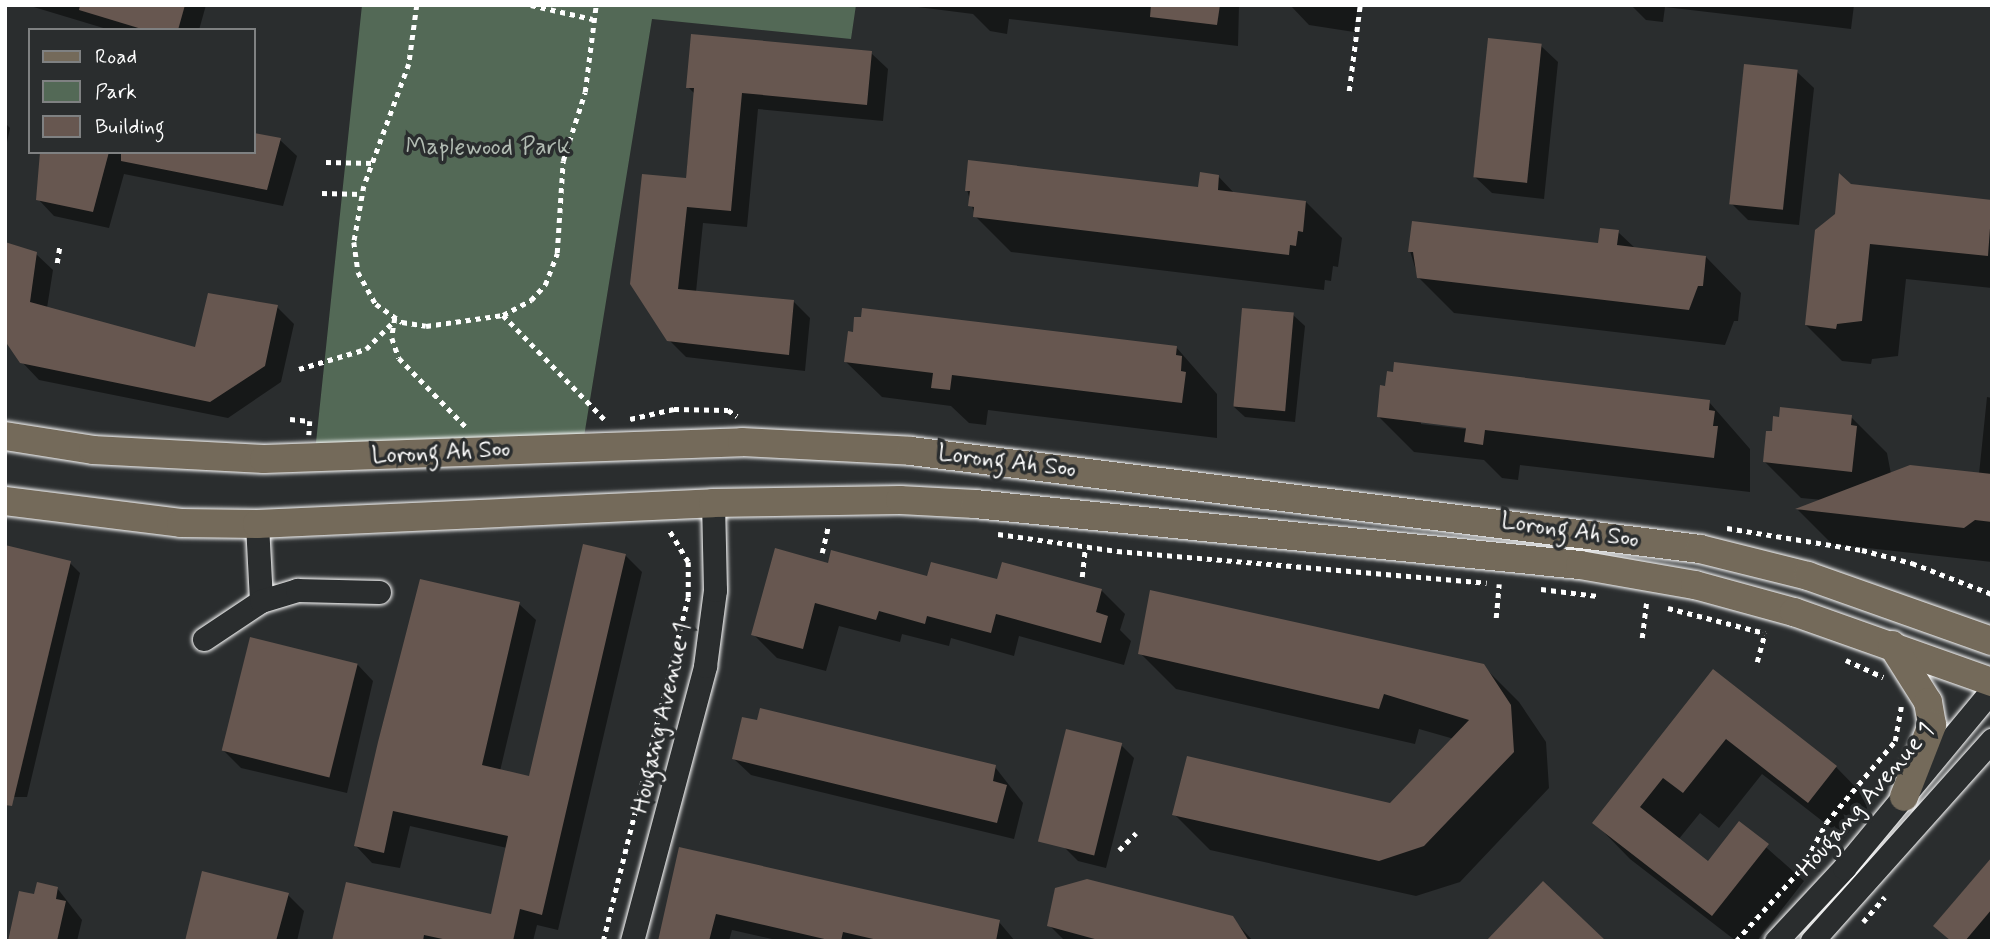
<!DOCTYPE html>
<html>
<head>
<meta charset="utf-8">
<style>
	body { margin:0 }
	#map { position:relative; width:1997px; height:946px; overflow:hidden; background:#2a2d2e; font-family:Mynerve,sans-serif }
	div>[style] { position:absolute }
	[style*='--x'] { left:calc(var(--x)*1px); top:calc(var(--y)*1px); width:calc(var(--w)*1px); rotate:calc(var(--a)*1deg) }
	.green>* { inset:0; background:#536956 }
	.shadow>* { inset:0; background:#0007 }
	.building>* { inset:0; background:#675750; transform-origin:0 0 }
	.path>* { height:4.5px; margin-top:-2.25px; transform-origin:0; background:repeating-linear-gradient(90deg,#fff 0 5px,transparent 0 10px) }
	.roads { filter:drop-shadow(0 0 2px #fff) drop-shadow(0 0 2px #fff) }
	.minor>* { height:23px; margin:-11.5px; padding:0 11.5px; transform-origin:11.5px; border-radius:11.5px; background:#2a2d2e }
	.major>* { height:28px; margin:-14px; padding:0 14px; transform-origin:14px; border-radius:14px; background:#746a5a }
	span { translate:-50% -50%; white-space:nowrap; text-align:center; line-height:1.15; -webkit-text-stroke:7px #2a2d2e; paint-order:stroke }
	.park-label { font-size:24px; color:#b2bcb3 }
	.street-label { font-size:24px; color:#fff }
	.frame { position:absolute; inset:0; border:7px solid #fff; pointer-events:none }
	.legend { position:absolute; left:28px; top:28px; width:228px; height:126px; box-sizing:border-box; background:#2a2d2e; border:2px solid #7f8182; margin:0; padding:9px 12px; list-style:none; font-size:21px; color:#fff }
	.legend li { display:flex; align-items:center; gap:14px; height:35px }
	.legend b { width:35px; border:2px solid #7f8182 }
</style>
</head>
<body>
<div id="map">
	<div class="green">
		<i style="clip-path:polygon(362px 5px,856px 5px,851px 39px,652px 19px,583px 443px,315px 452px)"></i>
	</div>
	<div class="shadow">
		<i style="clip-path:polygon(27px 5px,206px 5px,199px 30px,110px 30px)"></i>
		<i style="clip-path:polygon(1239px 5px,1238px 46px,1009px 19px,1007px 34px,990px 31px,973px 14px,902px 5px)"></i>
		<i style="clip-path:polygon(1290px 5px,1358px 5px,1354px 32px,1309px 25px)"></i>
		<i style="clip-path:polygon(1631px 5px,1854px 5px,1851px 29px,1665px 7px,1663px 22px,1646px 20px)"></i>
		<i style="clip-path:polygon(1541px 46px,1558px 62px,1544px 199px,1492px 193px,1475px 177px)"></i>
		<i style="clip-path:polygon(871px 53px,888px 69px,883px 121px,758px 109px,747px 227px,703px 223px,696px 292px,793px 301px,810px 318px,805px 371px,686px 357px,669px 340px,695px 94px,688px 87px)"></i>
		<i style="clip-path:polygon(1797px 72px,1814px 88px,1799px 225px,1748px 220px,1731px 203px)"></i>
		<i style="clip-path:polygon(5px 123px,10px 128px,5px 152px)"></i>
		<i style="clip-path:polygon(254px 134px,280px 140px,297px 156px,283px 206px,124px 174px,109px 228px,54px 216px,38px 199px,42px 152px,254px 152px)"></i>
		<i style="clip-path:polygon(1218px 176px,1235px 194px,1306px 202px,1342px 238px,1338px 267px,1333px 266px,1331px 281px,1325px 280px,1324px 290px,1011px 252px,975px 216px,967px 190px,1199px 189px)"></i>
		<i style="clip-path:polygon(1850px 186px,1992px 202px,1992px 288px,1906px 279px,1898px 356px,1872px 359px,1871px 364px,1842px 361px,1806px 325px)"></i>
		<i style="clip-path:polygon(1618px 232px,1636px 249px,1706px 257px,1741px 293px,1738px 321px,1734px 321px,1725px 345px,1454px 313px,1418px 277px,1410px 251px,1600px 245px)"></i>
		<i style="clip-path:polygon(36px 254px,53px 270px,47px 308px,197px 349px,277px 307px,294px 324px,281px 382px,228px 418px,39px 380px,22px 362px)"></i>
		<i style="clip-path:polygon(1293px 315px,1305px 326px,1295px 422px,1245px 417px,1233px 406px)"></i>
		<i style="clip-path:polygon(1176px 347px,1217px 394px,1217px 438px,988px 410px,986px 425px,969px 423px,951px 406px,882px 397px,846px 362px)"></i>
		<i style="clip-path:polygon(1987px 397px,1992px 398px,1992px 562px,1832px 544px,1798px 510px,1823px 500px,1801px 498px,1765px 462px,1851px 417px,1887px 453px,1891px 474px,1979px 474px)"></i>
		<i style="clip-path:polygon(evenodd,1709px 402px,1750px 449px,1750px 492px,1520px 465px,1518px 480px,1502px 478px,1484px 460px,1414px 452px,1378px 416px,1709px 402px,1421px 420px,1474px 427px,1474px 430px,1421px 424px,1421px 420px)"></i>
		<i style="clip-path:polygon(5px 547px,70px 563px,80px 573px,27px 797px,8px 797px,5px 809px)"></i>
		<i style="clip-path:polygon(625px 555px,642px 572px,558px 930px,537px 925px,533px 941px,396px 941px,492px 916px,507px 848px,410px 826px,400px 868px,372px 863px,356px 846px,519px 604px,536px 620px,500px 771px,530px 778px)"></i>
		<i style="clip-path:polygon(829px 565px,929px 578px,1101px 590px,1125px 614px,1120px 630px,1131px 641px,1124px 665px,1019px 636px,1014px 656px,951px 638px,949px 646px,902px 634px,900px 642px,839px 626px,826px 671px,777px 658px,753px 634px)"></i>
		<i style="clip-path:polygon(1140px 653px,1483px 666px,1519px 702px,1546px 742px,1549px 788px,1460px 882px,1416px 896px,1210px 850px,1174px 814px,1391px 805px,1454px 739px,1419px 729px,1415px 744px,1176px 689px)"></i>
		<i style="clip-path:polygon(357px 664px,373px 681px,347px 793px,241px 768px,224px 751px)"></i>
		<i style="clip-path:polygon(1713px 671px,1836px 767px,1871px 803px,1844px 838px,1762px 774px,1719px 828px,1700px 813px,1678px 840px,1709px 863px,1740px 824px,1804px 881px,1757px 941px,1736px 941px,1630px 859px,1595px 823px)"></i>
		<i style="clip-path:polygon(1121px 745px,1134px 758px,1106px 868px,1078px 861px,1065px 848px)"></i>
		<i style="clip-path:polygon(734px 759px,995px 767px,1023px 803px,1014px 839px,751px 775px)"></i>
		<i style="clip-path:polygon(680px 849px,999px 922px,1015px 941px,781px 941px,732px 930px,729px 941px,660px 941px)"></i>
		<i style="clip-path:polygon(1992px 859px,1992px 941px,1951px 941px,1936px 926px)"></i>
		<i style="clip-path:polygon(57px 888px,82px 920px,77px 941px,9px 941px,35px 896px)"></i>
		<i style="clip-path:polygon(288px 895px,304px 911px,297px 941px,186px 941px)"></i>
		<i style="clip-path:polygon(1232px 918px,1253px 941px,1065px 941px,1049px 925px)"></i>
	</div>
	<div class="building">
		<i style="clip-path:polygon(80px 5px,185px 5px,178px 30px,145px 30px,79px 10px)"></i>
		<i style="clip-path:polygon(1151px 5px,1220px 5px,1217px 25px,1150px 17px)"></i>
		<i style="clip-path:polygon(691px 34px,872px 51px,867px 105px,742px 93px,731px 211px,687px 207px,678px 289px,794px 300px,789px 355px,667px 341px,630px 284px,642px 174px,686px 178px,694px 88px,686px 88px)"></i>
		<i style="left:1488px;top:38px;width:54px;height:140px;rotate:6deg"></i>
		<i style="left:1744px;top:64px;width:54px;height:141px;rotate:6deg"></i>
		<i style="clip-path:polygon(254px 133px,281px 138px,267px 190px,121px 161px,121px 152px,254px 152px)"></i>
		<i style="clip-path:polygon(40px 152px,109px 152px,93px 212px,36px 200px)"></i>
		<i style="clip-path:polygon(968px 160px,1198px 187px,1200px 172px,1219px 175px,1218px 190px,1306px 201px,1303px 232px,1298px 231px,1296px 246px,1290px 245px,1289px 255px,973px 217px,974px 207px,968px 206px,970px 191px,965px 191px)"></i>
		<i style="clip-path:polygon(1839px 173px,1851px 184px,1992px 200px,1988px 256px,1870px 244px,1862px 321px,1837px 324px,1836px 329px,1805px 325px,1815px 230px,1835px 214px)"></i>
		<i style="clip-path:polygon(1412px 221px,1598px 243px,1600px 228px,1619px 230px,1617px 245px,1706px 256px,1703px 286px,1698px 286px,1689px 310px,1417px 278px,1413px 252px,1408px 252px)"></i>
		<i style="clip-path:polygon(5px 242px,37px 252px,30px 302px,195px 347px,208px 293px,278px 305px,265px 366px,210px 402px,20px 363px,5px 341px)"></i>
		<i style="clip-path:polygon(862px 308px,1177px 346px,1176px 355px,1182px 356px,1181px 371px,1186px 372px,1182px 403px,952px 375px,950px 390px,931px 388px,933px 373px,844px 362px,848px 331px,853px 332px,854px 317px,861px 317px)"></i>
		<i style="left:1242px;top:308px;width:52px;height:99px;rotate:5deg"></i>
		<i style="clip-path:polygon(1394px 362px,1710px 400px,1709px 410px,1715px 411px,1713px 426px,1718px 426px,1714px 458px,1485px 430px,1483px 445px,1464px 442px,1466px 428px,1377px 417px,1380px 385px,1385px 386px,1387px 371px,1393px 372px)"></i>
		<i style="clip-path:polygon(1780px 407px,1852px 415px,1851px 425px,1857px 426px,1852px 472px,1763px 462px,1766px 431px,1772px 431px,1773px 416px,1779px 417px)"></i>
		<i style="clip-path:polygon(1910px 465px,1992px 474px,1992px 522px,1975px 520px,1964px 528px,1795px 509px)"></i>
		<i style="clip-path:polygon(583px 544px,626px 554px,542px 915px,520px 909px,513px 941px,452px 941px,424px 935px,423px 941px,332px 941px,346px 882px,491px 914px,508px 836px,393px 811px,384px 853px,354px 846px,378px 742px,420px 579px,520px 602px,482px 765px,529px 776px)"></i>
		<i style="clip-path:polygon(5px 545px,71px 561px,12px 806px,5px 805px)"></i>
		<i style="clip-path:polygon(775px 548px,828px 563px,831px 550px,927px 576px,931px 562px,997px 579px,1002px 562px,1102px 589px,1096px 612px,1108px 616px,1101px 643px,996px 614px,991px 633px,927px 616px,925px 624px,879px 611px,876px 620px,815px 603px,803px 649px,751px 635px)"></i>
		<i style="clip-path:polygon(1150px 590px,1484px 664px,1511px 705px,1514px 752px,1424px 846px,1379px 861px,1172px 815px,1187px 756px,1390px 803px,1469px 720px,1384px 694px,1379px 709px,1138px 654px)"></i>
		<i style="left:250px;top:637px;width:111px;height:117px;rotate:14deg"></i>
		<i style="clip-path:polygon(1713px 669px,1837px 766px,1808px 803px,1726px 739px,1683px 793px,1663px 778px,1640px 807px,1708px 861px,1739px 821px,1769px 844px,1712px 916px,1592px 823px)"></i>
		<i style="clip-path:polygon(760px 708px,996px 765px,993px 781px,1007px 785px,997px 823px,732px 759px,742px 717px,757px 720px)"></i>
		<i style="left:1066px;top:729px;width:58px;height:116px;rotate:14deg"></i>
		<i style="clip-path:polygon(679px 847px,1000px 920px,996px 941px,882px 941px,843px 932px,841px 941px,833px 941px,716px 914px,709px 941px,658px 941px)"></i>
		<i style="clip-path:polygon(1992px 857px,1992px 909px,1965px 941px,1951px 941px,1933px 926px)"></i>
		<i style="clip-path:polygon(202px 871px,289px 893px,276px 941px,185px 941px)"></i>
		<i style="clip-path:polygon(1087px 879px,1233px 916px,1249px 941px,1102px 941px,1047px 926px,1055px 888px)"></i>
		<i style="clip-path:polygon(1543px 881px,1606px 941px,1486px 941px)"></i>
		<i style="clip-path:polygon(37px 882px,58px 887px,56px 899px,66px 901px,57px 941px,8px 941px,19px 891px,34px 894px)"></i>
	</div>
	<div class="path">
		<i style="--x:417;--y:5;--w:60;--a:97.7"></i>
		<i style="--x:409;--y:64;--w:130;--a:110.2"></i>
		<i style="--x:364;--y:186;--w:57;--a:100.1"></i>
		<i style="--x:354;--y:242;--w:30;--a:82"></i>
		<i style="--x:358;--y:272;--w:37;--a:61"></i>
		<i style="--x:376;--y:304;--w:32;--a:35"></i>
		<i style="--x:402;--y:322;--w:24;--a:9"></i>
		<i style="--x:426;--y:326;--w:78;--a:-8.1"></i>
		<i style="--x:503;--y:315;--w:32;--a:-28"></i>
		<i style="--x:531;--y:300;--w:21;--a:-47"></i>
		<i style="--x:545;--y:285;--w:34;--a:-69"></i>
		<i style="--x:557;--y:253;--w:92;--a:-86.3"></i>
		<i style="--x:563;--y:161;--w:72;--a:-72.3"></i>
		<i style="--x:585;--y:92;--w:88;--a:-82.8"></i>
		<i style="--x:531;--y:5;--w:63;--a:12.9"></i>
		<i style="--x:1349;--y:91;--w:87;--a:-82.7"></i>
		<i style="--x:326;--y:162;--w:47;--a:1.2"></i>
		<i style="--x:322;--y:193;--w:40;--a:1.4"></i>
		<i style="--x:57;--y:263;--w:18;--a:-81"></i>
		<i style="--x:503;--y:315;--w:149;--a:45.8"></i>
		<i style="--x:395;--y:318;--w:20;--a:99"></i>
		<i style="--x:392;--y:338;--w:21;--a:71"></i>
		<i style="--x:399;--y:358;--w:98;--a:45.8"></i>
		<i style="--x:299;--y:369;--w:70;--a:-16.6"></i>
		<i style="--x:366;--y:349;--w:37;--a:-45"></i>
		<i style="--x:290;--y:419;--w:20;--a:6"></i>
		<i style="--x:310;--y:421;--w:14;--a:94"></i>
		<i style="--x:630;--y:419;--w:45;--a:-12.8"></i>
		<i style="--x:674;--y:409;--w:54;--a:1.1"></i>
		<i style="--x:728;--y:410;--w:11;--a:34"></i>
		<i style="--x:1727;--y:528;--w:137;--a:9.3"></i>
		<i style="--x:1862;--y:550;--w:52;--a:14.6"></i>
		<i style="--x:1912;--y:563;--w:86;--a:21.2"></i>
		<i style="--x:998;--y:534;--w:120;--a:8.1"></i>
		<i style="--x:1117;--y:551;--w:371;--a:4.9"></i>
		<i style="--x:822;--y:553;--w:28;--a:-77"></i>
		<i style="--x:1082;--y:577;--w:30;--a:-84"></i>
		<i style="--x:1541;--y:589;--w:57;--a:7"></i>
		<i style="--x:1668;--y:608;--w:100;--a:14.5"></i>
		<i style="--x:1496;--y:618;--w:34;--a:-85"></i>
		<i style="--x:1642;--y:638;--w:35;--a:-83"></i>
		<i style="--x:1846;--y:660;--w:41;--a:24.7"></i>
		<i style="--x:1757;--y:662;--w:30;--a:-75"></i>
		<i style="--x:1119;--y:850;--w:24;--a:-45"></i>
		<i style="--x:1863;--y:922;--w:33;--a:-49"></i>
		<i style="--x:603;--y:941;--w:354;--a:-76.1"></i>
		<i style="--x:688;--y:597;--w:35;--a:-90"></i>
		<i style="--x:688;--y:562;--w:39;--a:-121"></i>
		<i style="--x:1736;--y:941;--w:98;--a:-47.9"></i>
		<i style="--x:1802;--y:868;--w:51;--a:-61.9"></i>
		<i style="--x:1826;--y:823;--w:107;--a:-49.9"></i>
		<i style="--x:1895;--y:741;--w:35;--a:-80"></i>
	</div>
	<div class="roads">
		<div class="minor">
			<i style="--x:257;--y:524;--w:77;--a:87"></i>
			<i style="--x:204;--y:639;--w:69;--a:-33.7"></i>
			<i style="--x:261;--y:601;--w:38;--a:-17"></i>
			<i style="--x:297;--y:590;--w:82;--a:1.4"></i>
			<i style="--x:632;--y:941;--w:285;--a:-75.1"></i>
			<i style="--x:705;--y:666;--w:77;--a:-82.5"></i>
			<i style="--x:715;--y:590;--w:87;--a:-91.3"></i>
			<i style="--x:1776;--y:941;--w:100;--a:-47"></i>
			<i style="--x:1844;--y:868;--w:231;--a:-50.3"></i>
			<i style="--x:1812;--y:941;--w:270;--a:-48.2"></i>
		</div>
		<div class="major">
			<i style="--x:5;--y:436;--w:89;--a:9"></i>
			<i style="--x:93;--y:450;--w:171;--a:3"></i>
			<i style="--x:264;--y:459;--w:478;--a:-2"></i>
			<i style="--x:742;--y:442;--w:169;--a:3"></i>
			<i style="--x:911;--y:451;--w:795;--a:7.08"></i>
			<i style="--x:1700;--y:549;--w:111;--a:14"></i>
			<i style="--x:1808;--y:576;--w:195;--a:19.5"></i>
			<i style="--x:5;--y:501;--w:177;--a:7.1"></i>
			<i style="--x:181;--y:523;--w:76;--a:0.8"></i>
			<i style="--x:257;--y:524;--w:456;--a:-2.6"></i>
			<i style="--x:713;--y:503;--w:187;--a:-0.9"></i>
			<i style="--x:900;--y:500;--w:75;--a:3.1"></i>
			<i style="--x:975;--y:504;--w:608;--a:5.76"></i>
			<i style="--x:1580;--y:565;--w:117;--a:9.9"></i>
			<i style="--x:1695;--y:585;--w:103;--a:15.3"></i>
			<i style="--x:1794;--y:612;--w:210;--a:19.5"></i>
			<i style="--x:1892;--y:645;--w:67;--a:57.7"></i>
			<i style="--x:1928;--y:702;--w:23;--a:80"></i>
			<i style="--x:1932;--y:725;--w:77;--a:111.3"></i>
		</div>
	</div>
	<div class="park-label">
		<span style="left:488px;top:148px">Maplewood Park</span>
	</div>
	<div class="street-label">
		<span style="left:441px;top:453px;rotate:-3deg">Lorong Ah Soo</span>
		<span style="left:1007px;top:462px;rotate:7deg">Lorong Ah Soo</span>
		<span style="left:1570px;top:531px;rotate:8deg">Lorong Ah Soo</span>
		<span style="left:662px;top:718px;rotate:-77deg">Hougang Avenue 1</span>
		<span style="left:1866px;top:800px;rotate:-49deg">Hougang Avenue 1</span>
	</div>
	<div class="frame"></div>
	<ul class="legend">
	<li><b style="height:9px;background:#746a5a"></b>Road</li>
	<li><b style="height:19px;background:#536956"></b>Park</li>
	<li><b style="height:19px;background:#675750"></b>Building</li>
	</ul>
</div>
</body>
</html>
